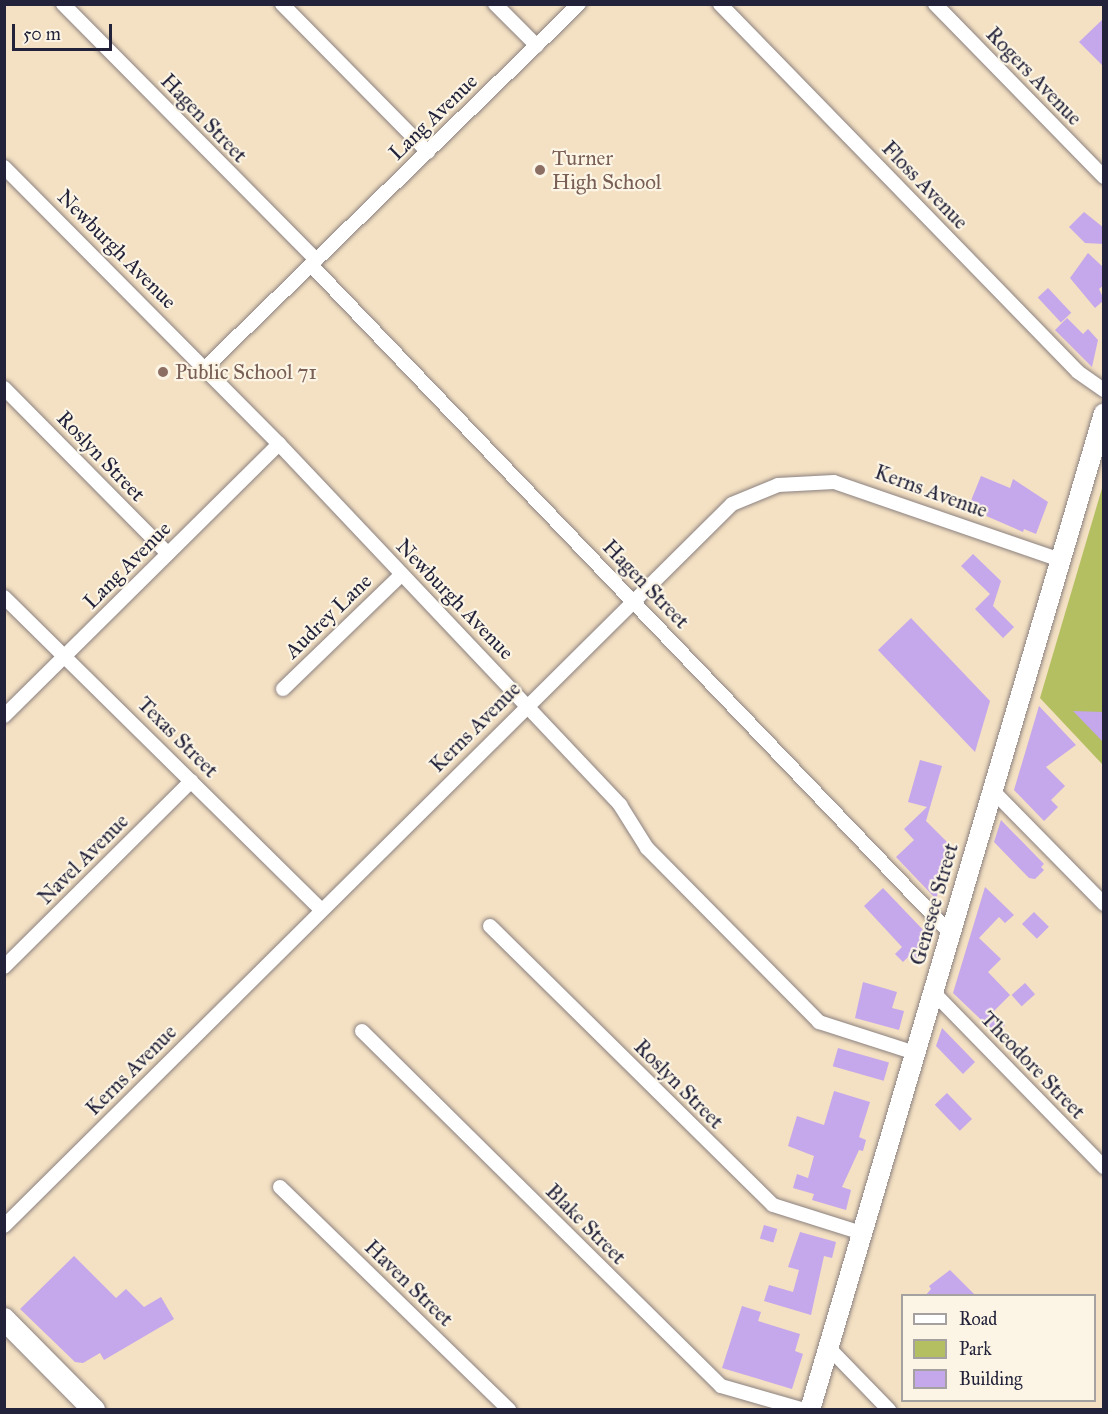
<!DOCTYPE html>
<html>
<head>
<meta charset="utf-8">
<style>
	body { margin:0 }
	#map { position:relative; width:1108px; height:1414px; overflow:hidden; background:#f4e0c3; font-family:"IM FELL Great Primer",serif }
	div>[style] { position:absolute }
	[style*='--x'] { left:calc(var(--x)*1px); top:calc(var(--y)*1px); width:calc(var(--w)*1px); rotate:calc(var(--a)*1deg) }
	.green>* { inset:0; background:#b3bf61 }
	.building>* { inset:0; background:#c5a7eb; transform-origin:0 0 }
	.roads { filter:drop-shadow(0 0 2px #8b817f) drop-shadow(0 0 2px #8b817f) }
	.minor>* { height:14px; margin:-7px; padding:0 7px; transform-origin:7px; border-radius:7px; background:#fff }
	.secondary>* { height:20px; margin:-10px; padding:0 10px; transform-origin:10px; border-radius:10px; background:#fff }
	.primary>* { height:22px; margin:-11px; padding:0 11px; transform-origin:11px; border-radius:11px; background:#fff }
	.dots>* { width:16px; height:16px; translate:-50% -50%; box-sizing:border-box; border:3px solid #fcf5e5; border-radius:50% }
	span { translate:-50% -50%; white-space:nowrap; text-align:center; line-height:1.15; -webkit-text-stroke:4.5px #fcf5e5; paint-order:stroke }
	.street-label { font-size:21px; color:#22223b }
	.education-label { font-size:21px; color:#785e54 }
	.left { translate:0 -50%; text-align:left }
	.frame { position:absolute; inset:0; border:6px solid #22223b; pointer-events:none }
	.legend { position:absolute; left:901px; top:1294px; width:195px; height:108px; box-sizing:border-box; background:#fcf5e5; border:2px solid #a5a1a1; margin:0; padding:8px 10px; list-style:none; font-size:18px; color:#22223b }
	.legend li { display:flex; align-items:center; gap:12px; height:30px }
	.legend b { width:30px; border:2px solid #a5a1a1 }
	.scale { position:absolute; left:12px; top:24px; width:100px; height:27px; box-sizing:border-box; border:3px solid #22223b; border-top:0; padding-left:8px; font-size:18px; line-height:21px; white-space:nowrap; color:#22223b; -webkit-text-stroke:4px #fcf5e5; paint-order:stroke }
</style>
</head>
<body>
<div id="map">
	<div class="green">
		<i style="clip-path:polygon(1103px 485px,1103px 765px,1040px 698px)"></i>
	</div>
	<div class="building">
		<i style="clip-path:polygon(1104px 18px,1104px 67px,1079px 42px)"></i>
		<i style="clip-path:polygon(1084px 212px,1104px 228px,1104px 244px,1085px 243px,1069px 227px)"></i>
		<i style="clip-path:polygon(1088px 253px,1104px 268px,1104px 285px,1099px 289px,1104px 300px,1095px 308px,1070px 278px)"></i>
		<i style="left:1048px;top:288px;width:34px;height:14px;rotate:47deg"></i>
		<i style="clip-path:polygon(1067px 318px,1083px 334px,1088px 329px,1098px 340px,1092px 367px,1055px 330px)"></i>
		<i style="clip-path:polygon(981px 476px,1010px 488px,1013px 479px,1048px 502px,1036px 534px,1024px 529px,1023px 532px,968px 508px)"></i>
		<i style="clip-path:polygon(973px 554px,1001px 581px,993px 606px,1014px 627px,1003px 638px,975px 609px,990px 594px,961px 566px)"></i>
		<i style="clip-path:polygon(911px 618px,990px 701px,975px 752px,878px 650px)"></i>
		<i style="clip-path:polygon(1039px 706px,1076px 745px,1046px 767px,1065px 786px,1051px 800px,1058px 807px,1044px 821px,1014px 790px)"></i>
		<i style="clip-path:polygon(1073px 711px,1104px 712px,1104px 743px)"></i>
		<i style="clip-path:polygon(920px 760px,942px 766px,926px 821px,952px 847px,936px 899px,896px 857px,914px 840px,904px 829px,927px 807px,908px 802px)"></i>
		<i style="clip-path:polygon(1001px 820px,1044px 864px,1041px 867px,1044px 870px,1035px 879px,1029px 878px,994px 842px)"></i>
		<i style="clip-path:polygon(985px 887px,1014px 915px,1005px 923px,999px 917px,979px 938px,1001px 959px,988px 972px,1010px 995px,993px 1012px,1005px 1025px,996px 1034px,953px 993px)"></i>
		<i style="clip-path:polygon(883px 888px,926px 933px,917px 963px,910px 955px,903px 962px,895px 954px,902px 947px,864px 906px)"></i>
		<i style="left:1034px;top:912px;width:21px;height:17px;rotate:45deg"></i>
		<i style="clip-path:polygon(863px 982px,897px 992px,892px 1008px,904px 1011px,899px 1030px,855px 1018px)"></i>
		<i style="left:1025px;top:983px;width:15px;height:18px;rotate:48deg"></i>
		<i style="clip-path:polygon(942px 1028px,975px 1062px,963px 1074px,936px 1046px)"></i>
		<i style="left:838px;top:1048px;width:53px;height:19px;rotate:16deg"></i>
		<i style="clip-path:polygon(834px 1091px,870px 1102px,859px 1137px,866px 1140px,863px 1151px,859px 1150px,842px 1187px,851px 1190px,846px 1210px,812px 1200px,814px 1194px,793px 1188px,797px 1174px,808px 1178px,814px 1156px,788px 1146px,797px 1116px,824px 1125px)"></i>
		<i style="left:947px;top:1093px;width:36px;height:17px;rotate:46deg"></i>
		<i style="left:764px;top:1225px;width:14px;height:14px;rotate:17deg"></i>
		<i style="clip-path:polygon(800px 1232px,836px 1242px,832px 1258px,824px 1256px,811px 1315px,764px 1301px,769px 1285px,793px 1292px,799px 1270px,788px 1267px)"></i>
		<i style="clip-path:polygon(74px 1256px,116px 1298px,126px 1289px,144px 1307px,161px 1297px,174px 1319px,104px 1360px,100px 1353px,83px 1363px,75px 1362px,20px 1309px)"></i>
		<i style="clip-path:polygon(950px 1270px,976px 1296px,925px 1296px,931px 1289px,929px 1286px)"></i>
		<i style="clip-path:polygon(742px 1306px,761px 1312px,758px 1321px,800px 1334px,795px 1351px,803px 1354px,792px 1389px,722px 1368px)"></i>
	</div>
	<div class="roads">
		<div class="minor">
			<i style="--x:63;--y:4;--w:360;--a:45.3"></i>
			<i style="--x:282;--y:4;--w:208;--a:45.4"></i>
			<i style="--x:495;--y:4;--w:59;--a:45"></i>
			<i style="--x:720;--y:4;--w:513;--a:45.79"></i>
			<i style="--x:1078;--y:372;--w:32;--a:35"></i>
			<i style="--x:935;--y:4;--w:242;--a:45.7"></i>
			<i style="--x:4;--y:167;--w:390;--a:45.2"></i>
			<i style="--x:279;--y:444;--w:497;--a:46.6"></i>
			<i style="--x:620;--y:805;--w:51;--a:57.9"></i>
			<i style="--x:647;--y:848;--w:245;--a:45.3"></i>
			<i style="--x:819;--y:1022;--w:101;--a:17.9"></i>
			<i style="--x:311;--y:265;--w:924;--a:46.27"></i>
			<i style="--x:205;--y:368;--w:522;--a:-44.22"></i>
			<i style="--x:4;--y:388;--w:233;--a:45.3"></i>
			<i style="--x:4;--y:597;--w:444;--a:44.6"></i>
			<i style="--x:283;--y:689;--w:165;--a:-44"></i>
			<i style="--x:4;--y:716;--w:387;--a:-44.7"></i>
			<i style="--x:992;--y:790;--w:160;--a:45.5"></i>
			<i style="--x:490;--y:926;--w:397;--a:44.6"></i>
			<i style="--x:773;--y:1205;--w:93;--a:17.5"></i>
			<i style="--x:4;--y:967;--w:264;--a:-44.8"></i>
			<i style="--x:933;--y:992;--w:245;--a:45.7"></i>
			<i style="--x:362;--y:1031;--w:505;--a:44.68"></i>
			<i style="--x:721;--y:1386;--w:86;--a:16.1"></i>
			<i style="--x:280;--y:1187;--w:320;--a:44.2"></i>
			<i style="--x:4;--y:1226;--w:1025;--a:-44.76"></i>
			<i style="--x:732;--y:504;--w:50;--a:-22.4"></i>
			<i style="--x:778;--y:485;--w:56;--a:-3.1"></i>
			<i style="--x:834;--y:482;--w:239;--a:19"></i>
			<i style="--x:828;--y:1347;--w:88;--a:45.9"></i>
		</div>
		<div class="secondary">
			<i style="--x:810;--y:1410;--w:1039;--a:-73.57"></i>
		</div>
		<div class="primary">
			<i style="--x:4;--y:1319;--w:128;--a:45.3"></i>
		</div>
	</div>
	<div class="dots">
		<i style="left:540px;top:170px;background:#8d6e63"></i>
		<i style="left:163px;top:372px;background:#8d6e63"></i>
	</div>
	<div class="street-label">
		<span style="left:1034px;top:76px;rotate:46deg">Rogers Avenue</span>
		<span style="left:433px;top:117px;rotate:-44deg">Lang Avenue</span>
		<span style="left:204px;top:118px;rotate:46deg">Hagen Street</span>
		<span style="left:925px;top:185px;rotate:46deg">Floss Avenue</span>
		<span style="left:117px;top:249px;rotate:45deg">Newburgh Avenue</span>
		<span style="left:101px;top:456px;rotate:46deg">Roslyn Street</span>
		<span style="left:931px;top:491px;rotate:20deg">Kerns Avenue</span>
		<span style="left:127px;top:565px;rotate:-45deg">Lang Avenue</span>
		<span style="left:646px;top:584px;rotate:46deg">Hagen Street</span>
		<span style="left:455px;top:599px;rotate:46deg">Newburgh Avenue</span>
		<span style="left:328px;top:616px;rotate:-44deg">Audrey Lane</span>
		<span style="left:475px;top:727px;rotate:-45deg">Kerns Avenue</span>
		<span style="left:178px;top:737px;rotate:45deg">Texas Street</span>
		<span style="left:83px;top:859px;rotate:-45deg">Navel Avenue</span>
		<span style="left:934px;top:904px;rotate:-74deg">Genesee Street</span>
		<span style="left:1033px;top:1065px;rotate:46deg">Theodore Street</span>
		<span style="left:131px;top:1070px;rotate:-45deg">Kerns Avenue</span>
		<span style="left:679px;top:1084px;rotate:45deg">Roslyn Street</span>
		<span style="left:586px;top:1224px;rotate:45deg">Blake Street</span>
		<span style="left:409px;top:1283px;rotate:44deg">Haven Street</span>
	</div>
	<div class="education-label">
		<span class="left" style="left:552px;top:170px">Turner<br>High School</span>
		<span class="left" style="left:175px;top:372px">Public School 71</span>
	</div>
	<div class="frame"></div>
	<ul class="legend">
	<li><b style="height:8px;background:#fff"></b>Road</li>
	<li><b style="height:16px;background:#b3bf61"></b>Park</li>
	<li><b style="height:16px;background:#c5a7eb"></b>Building</li>
	</ul>
	<div class="scale">50 m</div>
</div>
</body>
</html>
